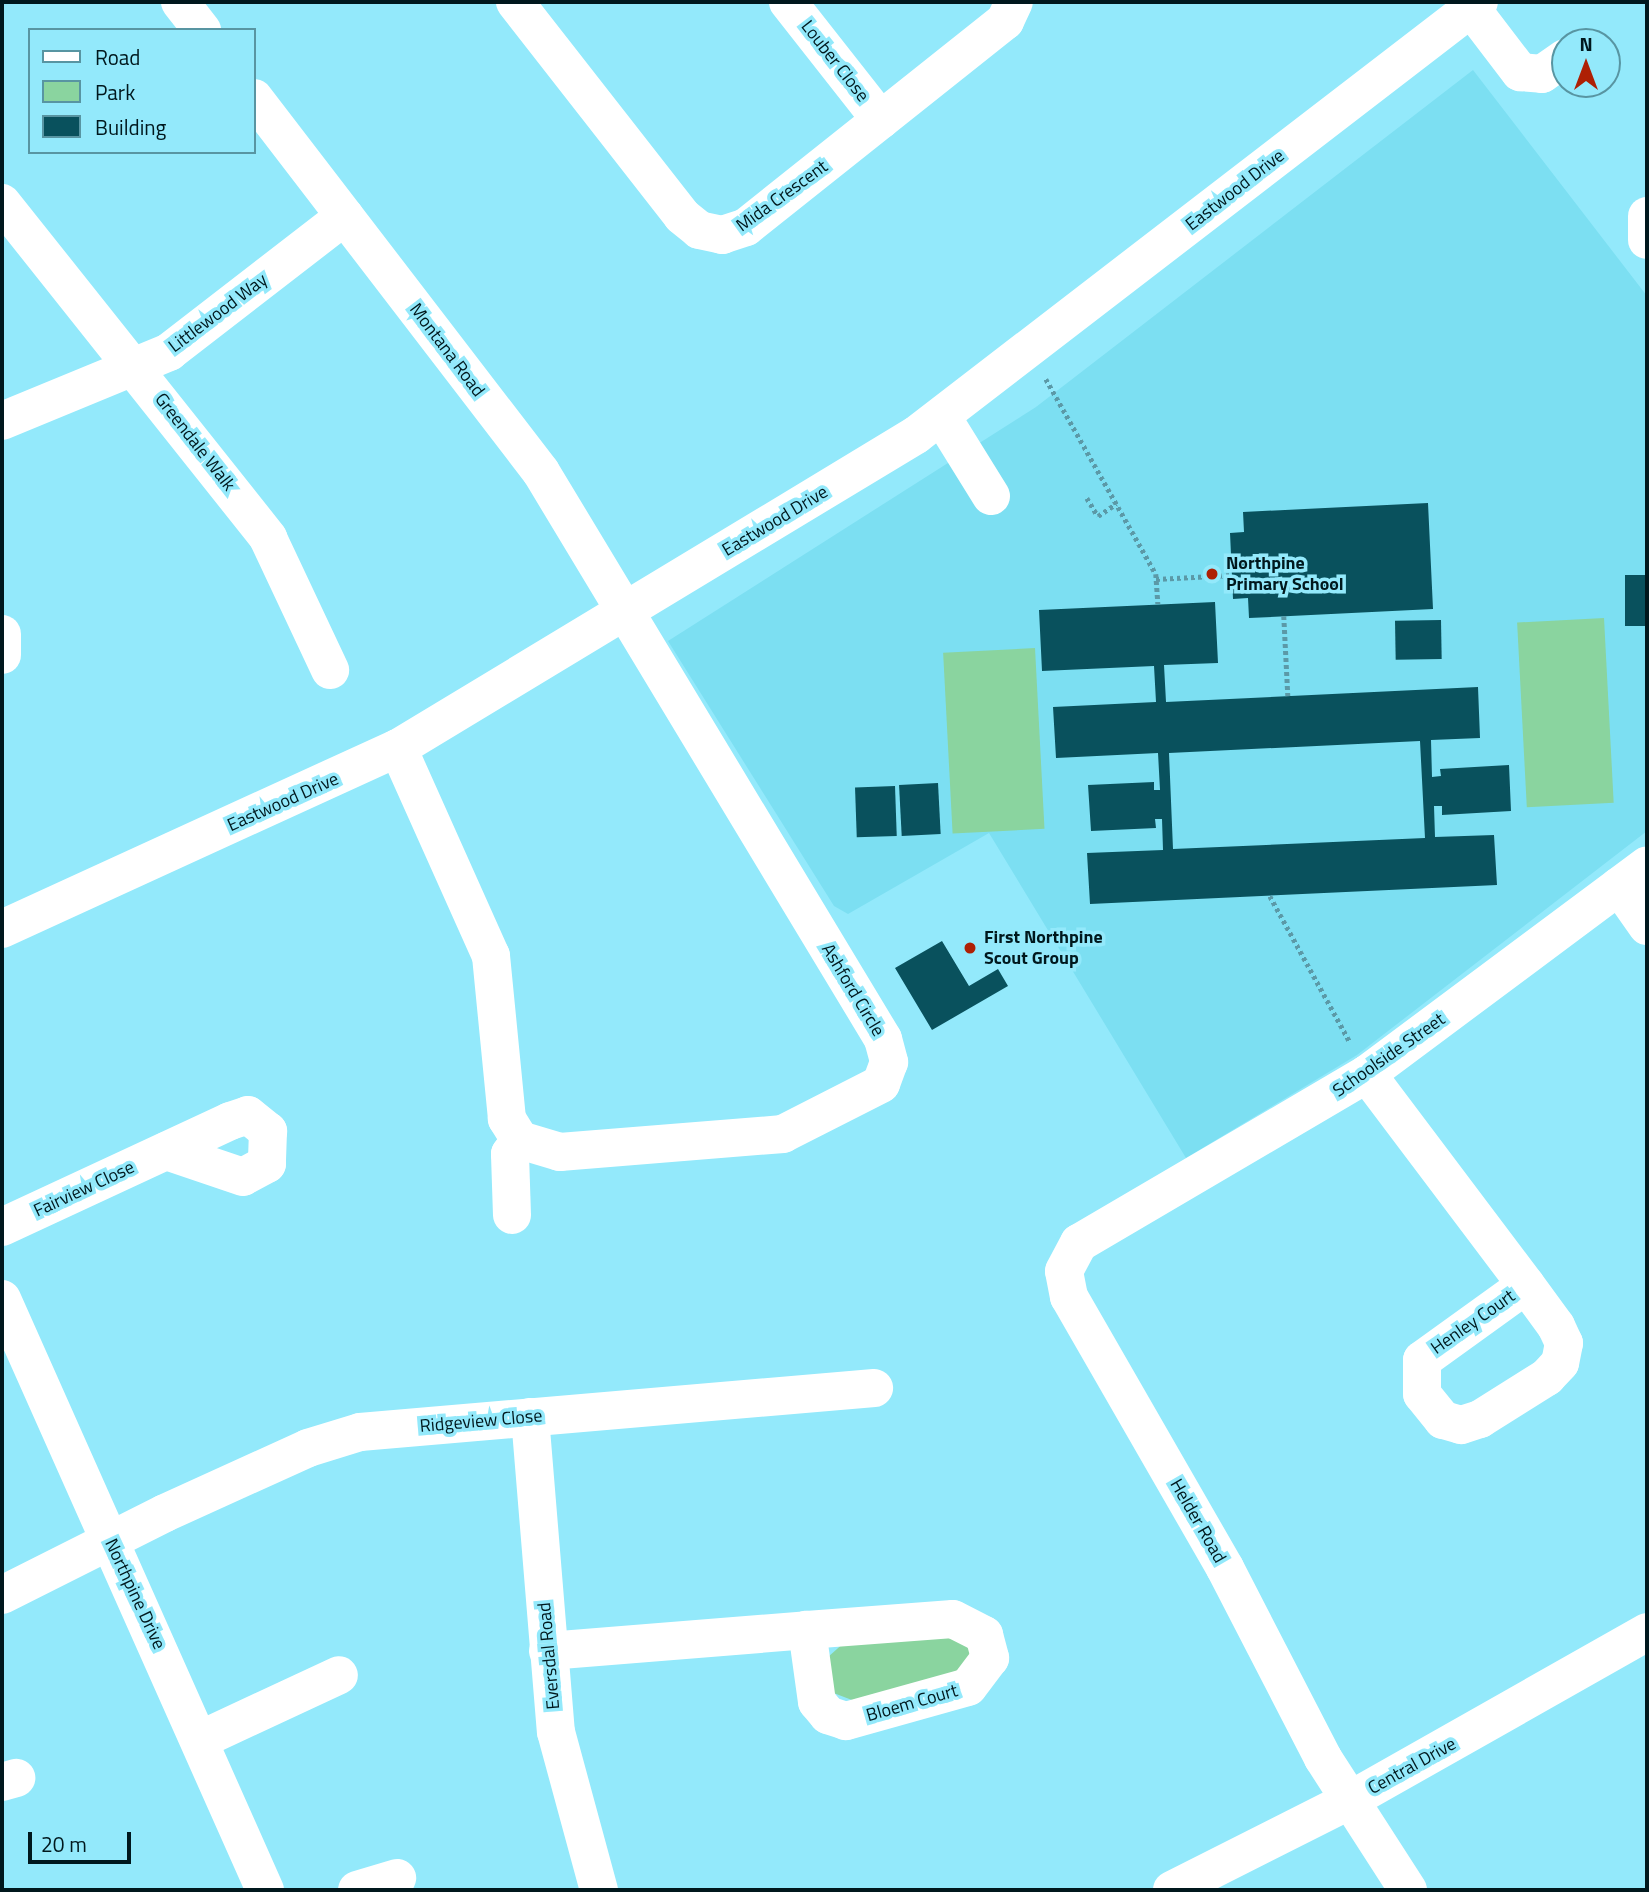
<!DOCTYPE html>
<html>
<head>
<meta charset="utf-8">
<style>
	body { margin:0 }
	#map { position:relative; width:1649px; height:1892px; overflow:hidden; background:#93e9fb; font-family:"Titillium Web",sans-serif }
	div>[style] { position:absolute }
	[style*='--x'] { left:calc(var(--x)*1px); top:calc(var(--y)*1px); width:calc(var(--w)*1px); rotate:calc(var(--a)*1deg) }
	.built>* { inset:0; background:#7cdff2 }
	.green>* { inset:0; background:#8ad49f; transform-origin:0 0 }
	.building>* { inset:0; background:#09515d; transform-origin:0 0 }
	.path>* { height:4.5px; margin-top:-2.25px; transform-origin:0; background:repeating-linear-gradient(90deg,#5b99a7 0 3.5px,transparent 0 7px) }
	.minor>* { height:38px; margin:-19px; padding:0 19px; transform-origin:19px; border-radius:19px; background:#fff }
	.dots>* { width:19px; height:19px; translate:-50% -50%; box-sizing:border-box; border:4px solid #93e9fb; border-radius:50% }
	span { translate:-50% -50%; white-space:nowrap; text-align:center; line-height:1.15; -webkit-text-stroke:7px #93e9fb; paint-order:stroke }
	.street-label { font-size:18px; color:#00181d }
	.poi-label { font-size:18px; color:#00181d; font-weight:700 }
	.left { translate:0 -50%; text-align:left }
	.frame { position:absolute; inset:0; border:4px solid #00181d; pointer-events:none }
	.legend { position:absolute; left:28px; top:28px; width:228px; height:126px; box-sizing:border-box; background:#93e9fb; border:2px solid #5895a2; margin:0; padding:9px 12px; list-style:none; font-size:21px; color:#00181d }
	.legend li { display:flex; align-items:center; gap:14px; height:35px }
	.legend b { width:35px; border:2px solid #5895a2 }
	.north { position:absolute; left:1551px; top:28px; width:70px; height:70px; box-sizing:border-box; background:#93e9fb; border:2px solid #5895a2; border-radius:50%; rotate:0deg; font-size:19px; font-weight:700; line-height:28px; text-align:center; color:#00181d }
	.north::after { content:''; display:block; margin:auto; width:24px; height:32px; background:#ae2004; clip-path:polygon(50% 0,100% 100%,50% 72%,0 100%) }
	.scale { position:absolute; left:28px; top:1832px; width:103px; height:32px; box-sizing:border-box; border:4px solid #00181d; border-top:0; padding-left:9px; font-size:21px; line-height:24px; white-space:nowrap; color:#00181d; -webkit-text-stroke:5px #93e9fb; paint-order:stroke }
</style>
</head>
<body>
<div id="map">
	<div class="built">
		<i style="clip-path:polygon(1473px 70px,1647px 296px,1647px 831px,1357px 1055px,1186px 1158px,989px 833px,848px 914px,834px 906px,668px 641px,1036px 407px)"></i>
	</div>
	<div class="green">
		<i style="left:1604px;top:618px;width:185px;height:87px;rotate:87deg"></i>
		<i style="left:1035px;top:648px;width:181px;height:92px;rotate:87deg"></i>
		<i style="clip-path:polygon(969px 1637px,972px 1668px,865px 1705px,831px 1692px,828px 1657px,846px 1641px)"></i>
	</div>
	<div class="building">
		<i style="clip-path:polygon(1428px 503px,1433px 609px,1249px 618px,1248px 598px,1233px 599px,1230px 533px,1244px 532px,1243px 512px)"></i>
		<i style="left:1625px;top:575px;width:22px;height:51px"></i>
		<i style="clip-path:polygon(evenodd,1215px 602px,1218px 663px,1164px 665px,1166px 702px,1478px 687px,1480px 738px,1431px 740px,1432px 777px,1441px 776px,1440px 769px,1509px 765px,1511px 811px,1442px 815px,1442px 806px,1434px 806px,1435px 837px,1494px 835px,1497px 885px,1090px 904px,1087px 853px,1163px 850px,1162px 819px,1155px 819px,1156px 828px,1091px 831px,1088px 785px,1154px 782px,1154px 790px,1160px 790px,1158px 753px,1056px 758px,1053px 707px,1156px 702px,1154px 666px,1042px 671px,1039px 610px,1215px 602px,1420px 741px,1425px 838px,1173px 849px,1169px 753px,1420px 741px)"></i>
		<i style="left:1441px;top:620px;width:39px;height:46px;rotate:89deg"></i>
		<i style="left:938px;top:783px;width:51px;height:39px;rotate:87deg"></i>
		<i style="left:895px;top:786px;width:50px;height:40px;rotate:88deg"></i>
		<i style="clip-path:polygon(942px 941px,969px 986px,998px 969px,1008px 986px,932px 1030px,895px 968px)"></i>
	</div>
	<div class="path">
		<i style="--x:1046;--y:379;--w:224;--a:60.6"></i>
		<i style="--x:1156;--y:574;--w:30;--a:86"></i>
		<i style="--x:1087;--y:498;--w:21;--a:59"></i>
		<i style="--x:1098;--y:516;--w:22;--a:-34"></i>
		<i style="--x:1156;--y:579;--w:76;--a:-3"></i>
		<i style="--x:1284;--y:616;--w:80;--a:87.1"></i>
		<i style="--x:1270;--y:896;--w:166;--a:61.3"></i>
	</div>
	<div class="minor">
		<i style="--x:180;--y:2;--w:36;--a:52"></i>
		<i style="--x:515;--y:2;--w:271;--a:52"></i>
		<i style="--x:682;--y:216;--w:22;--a:39"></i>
		<i style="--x:699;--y:230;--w:24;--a:12"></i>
		<i style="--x:722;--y:235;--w:25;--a:-18"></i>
		<i style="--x:746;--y:227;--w:331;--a:-38.5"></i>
		<i style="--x:1005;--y:21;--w:21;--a:-65"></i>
		<i style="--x:788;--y:2;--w:150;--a:51.8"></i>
		<i style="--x:1471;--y:8;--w:81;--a:52.6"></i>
		<i style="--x:1520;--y:72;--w:22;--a:5"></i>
		<i style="--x:1542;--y:74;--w:28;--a:-35"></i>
		<i style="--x:254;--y:98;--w:471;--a:52.5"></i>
		<i style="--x:541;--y:472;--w:662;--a:58.9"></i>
		<i style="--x:883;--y:1039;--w:24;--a:75"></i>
		<i style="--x:889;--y:1062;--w:23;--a:110"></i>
		<i style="--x:881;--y:1084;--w:110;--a:153"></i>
		<i style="--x:783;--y:1134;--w:224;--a:175.4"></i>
		<i style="--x:560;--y:1152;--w:42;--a:-163.3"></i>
		<i style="--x:520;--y:1140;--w:25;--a:-122"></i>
		<i style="--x:507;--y:1119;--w:164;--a:-95.6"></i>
		<i style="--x:491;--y:956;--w:228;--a:-114.1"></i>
		<i style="--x:2;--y:203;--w:428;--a:51.5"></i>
		<i style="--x:268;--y:538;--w:146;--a:64.8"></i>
		<i style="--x:1647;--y:216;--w:24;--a:90"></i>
		<i style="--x:942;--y:417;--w:93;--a:58.2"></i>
		<i style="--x:2;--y:421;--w:181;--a:-22.4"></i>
		<i style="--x:169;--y:352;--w:222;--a:-37.7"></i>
		<i style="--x:2;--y:634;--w:21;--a:90"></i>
		<i style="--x:1619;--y:886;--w:49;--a:55"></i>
		<i style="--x:2;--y:929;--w:435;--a:-24.6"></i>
		<i style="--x:398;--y:748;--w:605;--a:-31.14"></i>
		<i style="--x:916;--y:435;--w:710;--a:-37.56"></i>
		<i style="--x:1367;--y:1074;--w:264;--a:53"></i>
		<i style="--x:1526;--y:1285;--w:51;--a:53.8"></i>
		<i style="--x:1556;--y:1326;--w:19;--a:65"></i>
		<i style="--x:1564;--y:1343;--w:20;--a:101"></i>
		<i style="--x:1560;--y:1363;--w:19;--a:133"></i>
		<i style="--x:1547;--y:1377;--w:79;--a:147.9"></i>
		<i style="--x:1480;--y:1419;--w:20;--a:162"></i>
		<i style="--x:1461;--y:1425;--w:19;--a:-164"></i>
		<i style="--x:1443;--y:1420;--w:33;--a:-129"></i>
		<i style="--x:1422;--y:1394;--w:34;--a:-90"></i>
		<i style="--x:1422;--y:1360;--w:128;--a:-35.8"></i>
		<i style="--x:512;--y:1215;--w:61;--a:-91.9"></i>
		<i style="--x:510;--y:1154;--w:17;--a:-54"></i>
		<i style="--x:2;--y:1227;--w:251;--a:-24.9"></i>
		<i style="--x:230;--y:1121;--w:19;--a:-18"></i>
		<i style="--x:248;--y:1115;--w:26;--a:39"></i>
		<i style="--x:268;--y:1131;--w:33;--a:92"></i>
		<i style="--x:267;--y:1164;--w:27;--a:152"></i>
		<i style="--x:243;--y:1177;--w:81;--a:-161.3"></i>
		<i style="--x:2;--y:1299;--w:647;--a:66.01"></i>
		<i style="--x:530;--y:1417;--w:316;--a:85.3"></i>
		<i style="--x:556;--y:1732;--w:164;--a:74.8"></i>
		<i style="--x:2;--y:1595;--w:182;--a:-26.7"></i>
		<i style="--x:165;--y:1513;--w:157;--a:-24.4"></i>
		<i style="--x:308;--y:1448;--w:54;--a:-17.1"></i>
		<i style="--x:360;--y:1432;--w:516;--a:-4.89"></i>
		<i style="--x:548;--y:1651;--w:260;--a:-4.6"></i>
		<i style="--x:807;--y:1630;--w:146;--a:-4.3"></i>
		<i style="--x:953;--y:1619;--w:35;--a:27"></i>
		<i style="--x:984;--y:1635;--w:24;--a:75"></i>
		<i style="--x:990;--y:1658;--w:36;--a:127"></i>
		<i style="--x:968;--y:1687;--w:127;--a:164.4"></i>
		<i style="--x:846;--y:1721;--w:19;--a:-162"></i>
		<i style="--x:828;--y:1715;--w:17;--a:-130"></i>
		<i style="--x:817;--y:1702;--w:73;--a:-97.9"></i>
		<i style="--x:202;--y:1739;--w:151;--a:-25"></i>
		<i style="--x:2;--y:1782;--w:15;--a:-16"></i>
		<i style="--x:357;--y:1890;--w:42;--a:-16.7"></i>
		<i style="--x:1172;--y:1890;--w:202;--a:-26.8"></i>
		<i style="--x:1352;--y:1799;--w:339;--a:-29.5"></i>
		<i style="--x:1408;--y:1890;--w:157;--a:-122.8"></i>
		<i style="--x:1323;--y:1758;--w:214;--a:-117.3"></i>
		<i style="--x:1225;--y:1568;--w:313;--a:-119.9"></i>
		<i style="--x:1069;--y:1297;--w:26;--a:-101"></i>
		<i style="--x:1064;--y:1271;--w:32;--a:-62"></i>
		<i style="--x:1079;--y:1243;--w:334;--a:-30.4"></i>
		<i style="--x:1367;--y:1074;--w:349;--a:-36.7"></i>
	</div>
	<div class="dots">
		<i style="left:1212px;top:574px;background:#ae2004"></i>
		<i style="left:970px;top:948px;background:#ae2004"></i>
	</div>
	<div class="street-label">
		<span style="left:835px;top:61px;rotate:52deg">Louber Close</span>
		<span style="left:1235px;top:190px;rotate:-38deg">Eastwood Drive</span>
		<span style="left:782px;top:196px;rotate:-36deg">Mida Crescent</span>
		<span style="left:218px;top:313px;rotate:-37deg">Littlewood Way</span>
		<span style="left:447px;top:350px;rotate:53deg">Montana Road</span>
		<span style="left:195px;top:442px;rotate:52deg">Greendale Walk</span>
		<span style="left:775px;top:521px;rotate:-31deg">Eastwood Drive</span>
		<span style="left:283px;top:802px;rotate:-24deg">Eastwood Drive</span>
		<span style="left:853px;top:990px;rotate:59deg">Ashford Circle</span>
		<span style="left:1389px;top:1055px;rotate:-35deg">Schoolside Street</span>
		<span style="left:84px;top:1189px;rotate:-25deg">Fairview Close</span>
		<span style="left:1473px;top:1322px;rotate:-35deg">Henley Court</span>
		<span style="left:481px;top:1421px;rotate:-5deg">Ridgeview Close</span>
		<span style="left:1198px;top:1521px;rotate:60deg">Helder Road</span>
		<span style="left:135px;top:1594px;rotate:65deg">Northpine Drive</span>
		<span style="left:549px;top:1656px;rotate:-95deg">Eversdal Road</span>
		<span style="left:912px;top:1703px;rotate:-16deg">Bloem Court</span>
		<span style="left:1412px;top:1766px;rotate:-29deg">Central Drive</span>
	</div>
	<div class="poi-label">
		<span class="left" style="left:1226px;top:574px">Northpine<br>Primary School</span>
		<span class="left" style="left:984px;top:948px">First Northpine<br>Scout Group</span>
	</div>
	<div class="frame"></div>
	<ul class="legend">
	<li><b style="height:9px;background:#fff"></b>Road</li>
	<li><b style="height:19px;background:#8ad49f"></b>Park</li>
	<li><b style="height:19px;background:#09515d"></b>Building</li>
	</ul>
	<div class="north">N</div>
	<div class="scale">20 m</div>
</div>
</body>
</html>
